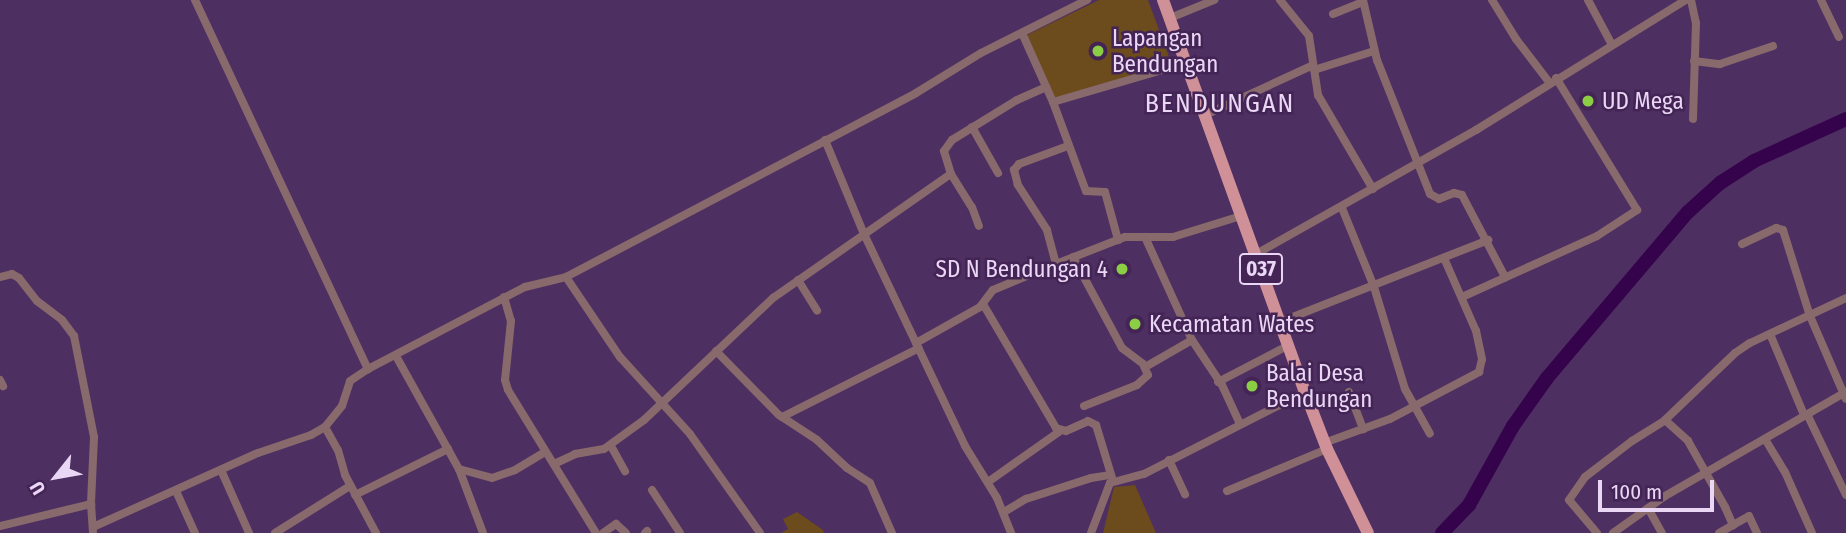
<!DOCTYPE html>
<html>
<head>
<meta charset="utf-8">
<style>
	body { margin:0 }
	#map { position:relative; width:1846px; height:533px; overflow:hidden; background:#4e2f61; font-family:"Fira Sans Condensed",sans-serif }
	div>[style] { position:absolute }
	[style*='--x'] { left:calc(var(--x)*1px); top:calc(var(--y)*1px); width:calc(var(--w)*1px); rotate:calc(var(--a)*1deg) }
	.green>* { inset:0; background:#6c4b1d }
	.river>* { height:14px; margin:-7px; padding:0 7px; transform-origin:7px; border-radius:7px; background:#35034b }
	.minor>* { height:8px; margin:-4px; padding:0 4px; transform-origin:4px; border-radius:4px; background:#88696c }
	.primary>* { height:12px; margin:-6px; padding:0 6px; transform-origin:6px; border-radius:6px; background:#cf9097 }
	.dots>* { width:19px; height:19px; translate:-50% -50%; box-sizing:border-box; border:4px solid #432455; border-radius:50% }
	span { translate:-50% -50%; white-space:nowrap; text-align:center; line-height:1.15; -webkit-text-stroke:5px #432455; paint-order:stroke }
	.shield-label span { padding:2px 5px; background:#432455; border:2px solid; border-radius:5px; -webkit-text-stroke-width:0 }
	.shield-label { font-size:21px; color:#e9d7f5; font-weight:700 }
	.poi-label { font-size:23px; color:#e9d7f5 }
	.left { translate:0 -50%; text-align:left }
	.right { translate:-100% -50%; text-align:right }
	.quarter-label { font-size:26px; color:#e9d7f5; letter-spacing:2px }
	.north { position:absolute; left:21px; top:442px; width:70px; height:70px; -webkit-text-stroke:5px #432455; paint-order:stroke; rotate:239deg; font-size:19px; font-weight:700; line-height:28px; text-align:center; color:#e9d7f5 }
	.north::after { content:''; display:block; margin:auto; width:24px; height:32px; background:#e9d7f5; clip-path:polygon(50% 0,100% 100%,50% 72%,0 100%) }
	.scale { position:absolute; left:1598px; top:480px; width:116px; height:32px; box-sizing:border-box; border:4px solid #e9d7f5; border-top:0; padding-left:9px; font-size:21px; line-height:24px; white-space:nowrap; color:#e9d7f5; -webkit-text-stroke:5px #432455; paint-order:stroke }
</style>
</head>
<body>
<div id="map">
	<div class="green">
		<i style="clip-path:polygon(1099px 0,1148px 0,1172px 65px,1051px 101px,1023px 37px)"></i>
		<i style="clip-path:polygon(1135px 485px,1156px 533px,1103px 533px,1114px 487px)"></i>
		<i style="clip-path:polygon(797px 512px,823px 530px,824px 533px,781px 533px,788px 529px,783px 519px)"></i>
	</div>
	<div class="river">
		<i style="--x:1442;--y:533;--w:39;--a:-46"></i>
		<i style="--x:1469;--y:505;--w:90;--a:-60.9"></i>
		<i style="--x:1513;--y:426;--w:59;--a:-54.7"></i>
		<i style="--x:1547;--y:378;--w:218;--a:-49.7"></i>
		<i style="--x:1688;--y:212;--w:43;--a:-42.2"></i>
		<i style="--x:1720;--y:183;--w:40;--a:-32.9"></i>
		<i style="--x:1754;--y:161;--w:101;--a:-24.5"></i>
	</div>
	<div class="minor">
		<i style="--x:195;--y:0;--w:408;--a:64.9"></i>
		<i style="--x:1280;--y:0;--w:46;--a:51.1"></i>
		<i style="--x:1309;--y:36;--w:60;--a:81.3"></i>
		<i style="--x:1318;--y:95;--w:109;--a:59.7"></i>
		<i style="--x:1363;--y:0;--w:62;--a:76.9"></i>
		<i style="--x:1377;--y:60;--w:144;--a:68.4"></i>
		<i style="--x:1430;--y:194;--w:10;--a:29"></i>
		<i style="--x:1439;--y:199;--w:16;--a:-22"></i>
		<i style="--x:1454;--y:193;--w:8;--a:14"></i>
		<i style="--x:1462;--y:195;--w:93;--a:62.3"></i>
		<i style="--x:1492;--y:0;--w:46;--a:58.4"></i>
		<i style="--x:1516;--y:39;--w:54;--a:52.5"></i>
		<i style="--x:1588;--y:0;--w:51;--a:61.9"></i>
		<i style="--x:1691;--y:0;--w:24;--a:78"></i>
		<i style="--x:1696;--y:23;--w:96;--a:91.8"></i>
		<i style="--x:1821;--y:0;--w:41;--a:64.1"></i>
		<i style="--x:1333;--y:14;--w:32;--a:-22"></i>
		<i style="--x:1170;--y:18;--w:48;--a:-22.2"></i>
		<i style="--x:1022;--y:33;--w:76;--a:65.8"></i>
		<i style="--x:1053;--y:102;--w:95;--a:69.7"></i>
		<i style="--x:1086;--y:191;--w:19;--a:3"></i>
		<i style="--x:1105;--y:192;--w:50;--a:74.8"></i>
		<i style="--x:1694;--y:61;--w:26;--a:7"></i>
		<i style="--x:1720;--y:64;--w:56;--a:-18.8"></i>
		<i style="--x:1314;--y:70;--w:63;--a:-17.6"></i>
		<i style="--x:1053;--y:102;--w:139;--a:-16.3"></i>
		<i style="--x:1205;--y:115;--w:119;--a:-24.8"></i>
		<i style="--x:972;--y:127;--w:53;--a:60.5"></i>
		<i style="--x:825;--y:140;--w:102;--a:67.5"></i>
		<i style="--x:864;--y:234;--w:235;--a:64.5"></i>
		<i style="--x:965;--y:446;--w:61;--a:58.4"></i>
		<i style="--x:997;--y:498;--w:38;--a:68"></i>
		<i style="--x:951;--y:174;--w:39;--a:58"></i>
		<i style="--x:972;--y:207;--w:20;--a:70"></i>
		<i style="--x:1342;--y:208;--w:85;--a:67.9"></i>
		<i style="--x:1374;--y:287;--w:107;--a:73.1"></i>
		<i style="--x:1405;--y:389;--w:51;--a:60.9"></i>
		<i style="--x:1145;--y:237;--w:113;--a:65.5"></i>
		<i style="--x:1192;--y:340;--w:54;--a:150.1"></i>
		<i style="--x:1742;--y:244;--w:38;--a:-25"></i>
		<i style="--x:1776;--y:228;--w:7;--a:16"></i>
		<i style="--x:1783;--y:230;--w:90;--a:72.6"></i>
		<i style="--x:1810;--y:316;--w:90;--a:66.6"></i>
		<i style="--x:1256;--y:254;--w:253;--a:-29.4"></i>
		<i style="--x:1476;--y:130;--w:247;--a:-31.8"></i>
		<i style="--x:1073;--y:257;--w:103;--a:61.7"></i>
		<i style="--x:1122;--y:348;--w:26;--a:37"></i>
		<i style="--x:1143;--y:364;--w:12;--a:66"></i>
		<i style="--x:1148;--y:375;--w:15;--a:138"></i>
		<i style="--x:1137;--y:385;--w:57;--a:158.4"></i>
		<i style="--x:1056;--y:264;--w:35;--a:-105"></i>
		<i style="--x:1047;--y:230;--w:54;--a:-122.8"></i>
		<i style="--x:1018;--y:185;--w:16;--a:-105"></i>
		<i style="--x:1014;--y:170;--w:8;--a:-50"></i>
		<i style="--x:1019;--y:164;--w:52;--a:-20.2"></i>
		<i style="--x:0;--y:277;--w:12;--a:-14"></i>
		<i style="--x:12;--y:274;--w:8;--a:30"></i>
		<i style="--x:19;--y:278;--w:29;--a:52"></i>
		<i style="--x:37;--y:301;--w:31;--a:37"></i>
		<i style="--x:62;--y:320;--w:20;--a:53"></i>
		<i style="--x:74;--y:336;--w:103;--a:78.8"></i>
		<i style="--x:94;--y:437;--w:67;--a:92.6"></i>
		<i style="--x:566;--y:277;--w:97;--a:56"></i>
		<i style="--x:620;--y:357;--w:104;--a:47.7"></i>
		<i style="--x:690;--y:434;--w:121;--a:54.7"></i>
		<i style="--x:798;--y:280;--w:36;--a:58"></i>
		<i style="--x:504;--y:297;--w:25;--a:74"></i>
		<i style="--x:511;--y:321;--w:59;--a:95.8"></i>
		<i style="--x:505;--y:380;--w:10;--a:73"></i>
		<i style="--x:508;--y:390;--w:168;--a:58.4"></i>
		<i style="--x:1462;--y:297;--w:148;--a:-24.3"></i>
		<i style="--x:1597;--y:236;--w:48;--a:-33"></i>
		<i style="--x:1637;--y:210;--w:155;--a:-121.5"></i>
		<i style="--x:983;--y:304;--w:144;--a:59.5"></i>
		<i style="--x:1056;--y:428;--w:10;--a:17"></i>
		<i style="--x:1066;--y:431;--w:24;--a:-24"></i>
		<i style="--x:1088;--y:421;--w:9;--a:27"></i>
		<i style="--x:1096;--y:425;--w:59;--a:73.1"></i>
		<i style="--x:1280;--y:322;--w:224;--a:-21.5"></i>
		<i style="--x:1770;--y:334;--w:88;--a:67.2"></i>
		<i style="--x:1192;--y:340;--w:54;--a:56.3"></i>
		<i style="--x:1222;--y:385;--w:43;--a:65.2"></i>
		<i style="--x:916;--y:343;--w:73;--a:-29.4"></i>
		<i style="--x:980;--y:307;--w:21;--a:-53"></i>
		<i style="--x:993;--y:290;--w:68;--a:-22.4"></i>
		<i style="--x:1056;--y:264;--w:74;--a:-21.4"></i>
		<i style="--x:1125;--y:237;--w:48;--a:0"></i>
		<i style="--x:1173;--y:237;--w:71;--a:-17.2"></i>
		<i style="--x:716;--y:351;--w:90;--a:45.5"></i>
		<i style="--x:779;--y:415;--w:45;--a:33.3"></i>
		<i style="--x:817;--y:440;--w:41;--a:43"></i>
		<i style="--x:847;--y:468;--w:27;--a:33"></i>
		<i style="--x:870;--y:483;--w:55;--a:66.3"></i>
		<i style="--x:396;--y:356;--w:129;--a:60.9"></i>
		<i style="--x:459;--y:469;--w:68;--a:69.4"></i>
		<i style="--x:0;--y:380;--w:7;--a:63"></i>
		<i style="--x:1218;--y:382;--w:80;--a:-27.5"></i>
		<i style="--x:1349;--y:392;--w:40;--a:69"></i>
		<i style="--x:1807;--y:414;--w:90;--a:64.3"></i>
		<i style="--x:782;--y:417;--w:153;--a:-26.7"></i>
		<i style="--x:1665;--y:420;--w:31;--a:42"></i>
		<i style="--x:1688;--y:441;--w:76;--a:60.7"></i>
		<i style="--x:1725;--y:507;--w:20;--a:66"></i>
		<i style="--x:1733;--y:525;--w:16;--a:150"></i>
		<i style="--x:325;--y:427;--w:26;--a:61"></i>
		<i style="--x:338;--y:450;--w:26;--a:74"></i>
		<i style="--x:345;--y:475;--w:66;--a:61.9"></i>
		<i style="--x:1765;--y:439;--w:39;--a:59"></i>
		<i style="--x:1785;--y:472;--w:67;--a:66.1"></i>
		<i style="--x:1324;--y:443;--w:70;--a:-20"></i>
		<i style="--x:1390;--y:419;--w:101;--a:-27.8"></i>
		<i style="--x:1479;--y:372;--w:13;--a:-77"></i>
		<i style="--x:1482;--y:359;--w:29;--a:-102"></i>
		<i style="--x:1476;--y:331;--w:80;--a:-113.7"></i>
		<i style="--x:611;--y:446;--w:29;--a:61"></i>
		<i style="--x:1169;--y:460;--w:38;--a:65"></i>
		<i style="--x:554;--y:464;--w:23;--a:-25"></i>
		<i style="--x:575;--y:454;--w:29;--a:-10"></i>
		<i style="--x:604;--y:449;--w:49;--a:-35.9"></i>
		<i style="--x:644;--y:420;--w:178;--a:-43.4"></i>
		<i style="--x:773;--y:298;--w:217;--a:-34.9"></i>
		<i style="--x:951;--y:174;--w:24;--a:-107"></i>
		<i style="--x:944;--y:151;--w:14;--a:-54"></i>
		<i style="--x:952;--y:140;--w:76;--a:-31.6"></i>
		<i style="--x:1017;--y:100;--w:32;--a:-24"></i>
		<i style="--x:459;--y:469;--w:34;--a:15"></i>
		<i style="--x:492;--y:478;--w:24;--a:-19"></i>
		<i style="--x:515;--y:470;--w:35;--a:-31"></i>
		<i style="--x:221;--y:470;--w:69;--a:66"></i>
		<i style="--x:988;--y:482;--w:88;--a:-35.3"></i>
		<i style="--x:652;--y:490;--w:51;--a:56.9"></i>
		<i style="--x:176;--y:491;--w:46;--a:65.7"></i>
		<i style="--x:1227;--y:491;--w:108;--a:-22.8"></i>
		<i style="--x:355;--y:495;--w:104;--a:-26.3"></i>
		<i style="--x:1648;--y:508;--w:29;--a:61"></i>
		<i style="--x:1004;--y:512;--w:26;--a:-31"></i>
		<i style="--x:1026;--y:499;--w:68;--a:-17.9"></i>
		<i style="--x:1091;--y:478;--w:20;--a:-9"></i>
		<i style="--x:1733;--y:525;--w:18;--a:-29"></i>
		<i style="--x:1749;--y:516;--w:19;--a:65"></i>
		<i style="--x:0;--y:526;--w:94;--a:-13.6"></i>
		<i style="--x:91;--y:504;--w:29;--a:86"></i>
		<i style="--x:93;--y:527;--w:181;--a:-24.2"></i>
		<i style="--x:258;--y:453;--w:56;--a:-18.8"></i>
		<i style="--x:311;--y:435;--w:16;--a:-30"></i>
		<i style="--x:325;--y:427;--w:27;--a:-51"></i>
		<i style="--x:342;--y:406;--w:26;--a:-72"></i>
		<i style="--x:350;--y:381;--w:22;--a:-34"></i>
		<i style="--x:368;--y:369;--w:177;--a:-27.6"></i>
		<i style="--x:525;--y:287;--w:42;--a:-13.7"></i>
		<i style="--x:566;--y:277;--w:395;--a:-27.7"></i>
		<i style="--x:916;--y:93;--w:76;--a:-31.6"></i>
		<i style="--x:981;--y:53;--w:119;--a:-26.6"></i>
		<i style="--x:275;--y:533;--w:89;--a:-32.1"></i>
		<i style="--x:603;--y:533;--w:16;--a:-35"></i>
		<i style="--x:616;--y:524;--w:13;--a:42"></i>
		<i style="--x:645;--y:533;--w:3;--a:-45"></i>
		<i style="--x:1091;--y:533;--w:53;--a:-69.2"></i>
		<i style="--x:1110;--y:483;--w:35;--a:-15"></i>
		<i style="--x:1144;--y:474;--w:181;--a:-27"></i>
		<i style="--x:1597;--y:533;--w:43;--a:-130.3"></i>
		<i style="--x:1569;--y:500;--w:28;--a:-55"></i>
		<i style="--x:1585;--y:477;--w:59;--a:-37.5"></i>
		<i style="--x:1632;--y:441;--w:39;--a:-32"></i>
		<i style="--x:1665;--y:420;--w:97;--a:-43.7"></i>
		<i style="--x:1735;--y:353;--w:18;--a:-34"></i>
		<i style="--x:1750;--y:343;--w:106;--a:-25.1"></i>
		<i style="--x:1613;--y:533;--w:64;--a:-35.4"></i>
		<i style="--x:1665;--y:496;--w:209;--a:-29.9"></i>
	</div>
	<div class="primary">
		<i style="--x:1163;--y:0;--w:417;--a:70.1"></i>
		<i style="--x:1305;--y:392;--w:61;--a:68.9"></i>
		<i style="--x:1327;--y:449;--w:93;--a:64"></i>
	</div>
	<div class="dots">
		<i style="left:1098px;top:51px;background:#8bce46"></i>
		<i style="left:1588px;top:101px;background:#8bce46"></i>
		<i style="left:1122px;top:269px;background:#8bce46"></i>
		<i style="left:1135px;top:324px;background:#8bce46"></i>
		<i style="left:1252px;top:386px;background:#8bce46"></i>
	</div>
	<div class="shield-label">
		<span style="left:1261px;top:269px">037</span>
	</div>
	<div class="poi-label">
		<span class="left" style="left:1112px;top:51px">Lapangan<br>Bendungan</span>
		<span class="left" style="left:1602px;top:101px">UD Mega</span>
		<span class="right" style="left:1108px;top:269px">SD N Bendungan 4</span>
		<span class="left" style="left:1149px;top:324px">Kecamatan Wates</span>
		<span class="left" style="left:1266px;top:386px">Balai Desa<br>Bendungan</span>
	</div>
	<div class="quarter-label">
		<span style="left:1220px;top:104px">BENDUNGAN</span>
	</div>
	<div class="north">U</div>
	<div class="scale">100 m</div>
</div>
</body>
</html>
